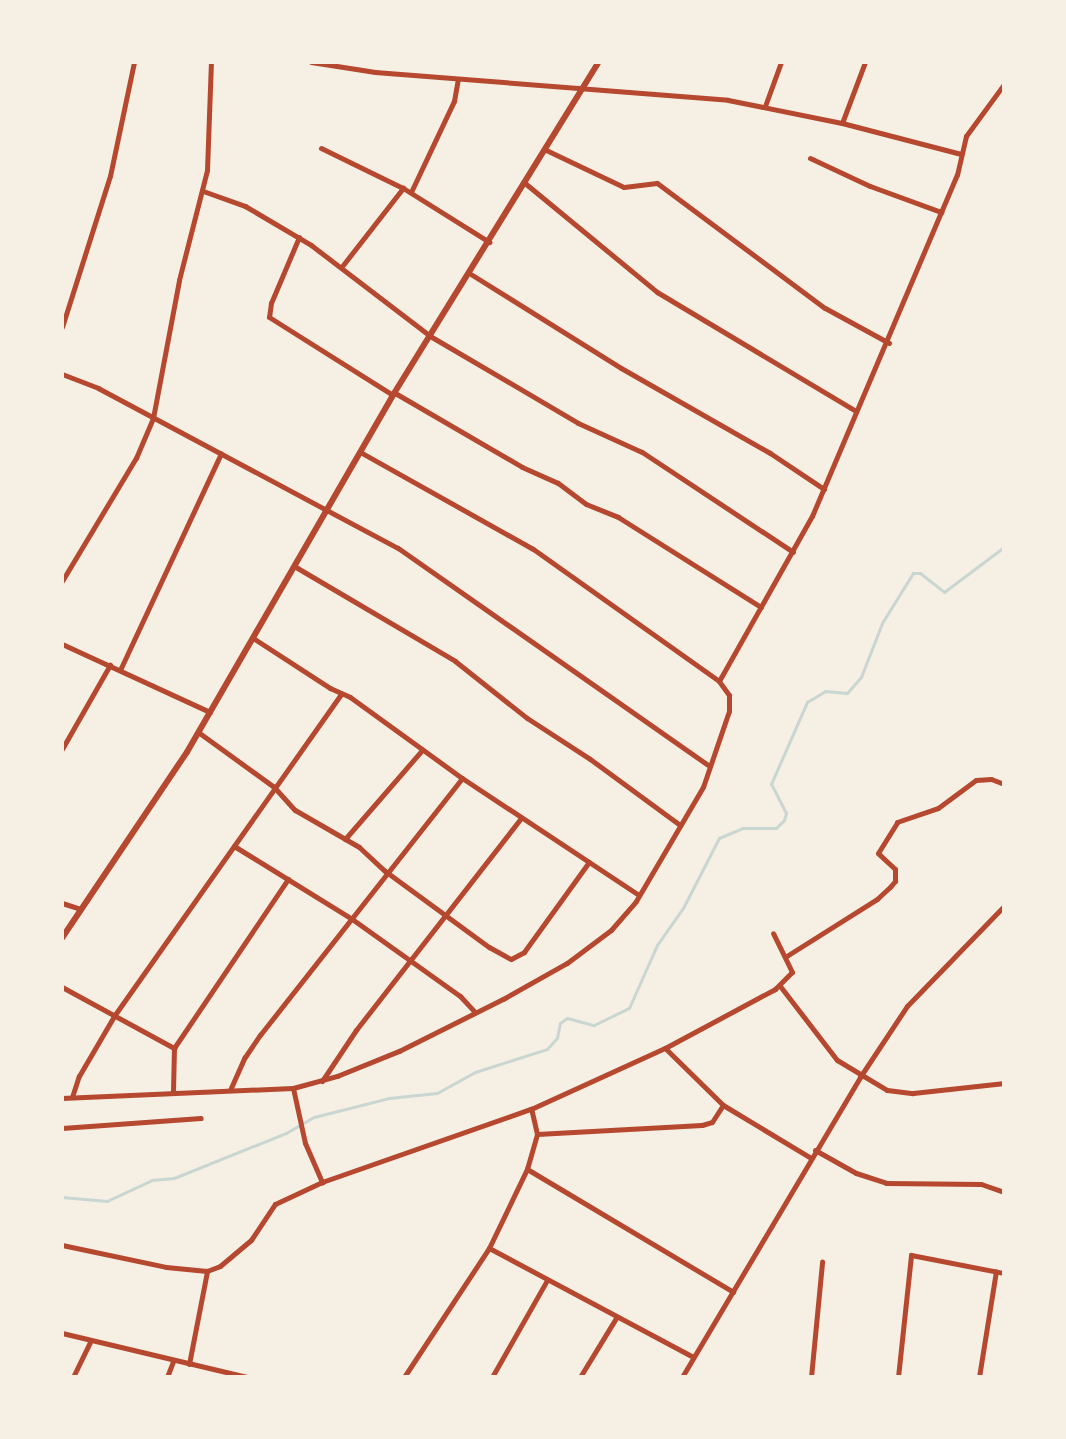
<!DOCTYPE html>
<html>
<head>
<meta charset="utf-8">
<style>
	body { margin:0 }
	#map { position:relative; width:1066px; height:1439px; overflow:hidden; background:#f6efe4; font-family:Roboto,sans-serif }
	div>[style] { position:absolute }
	[style*='--x'] { left:calc(var(--x)*1px); top:calc(var(--y)*1px); width:calc(var(--w)*1px); rotate:calc(var(--a)*1deg) }
	.stream>* { height:3px; margin:-1.5px; padding:0 1.5px; transform-origin:1.5px; border-radius:1.5px; background:#c9d6d2 }
	.minor>* { height:5px; margin:-2.5px; padding:0 2.5px; transform-origin:2.5px; border-radius:2.5px; background:#b5482f }
	.tertiary>* { height:6px; margin:-3px; padding:0 3px; transform-origin:3px; border-radius:3px; background:#b5482f }
	span { translate:-50% -50%; white-space:nowrap; text-align:center; line-height:1.15; -webkit-text-stroke:6px #f6efe4; paint-order:stroke }
	.frame { position:absolute; inset:0; border:64px solid #f6efe4; pointer-events:none }
</style>
</head>
<body>
<div id="map">
	<div class="stream">
		<i style="--x:62;--y:1197;--w:45;--a:5.1"></i>
		<i style="--x:107;--y:1201;--w:50;--a:-25"></i>
		<i style="--x:152;--y:1180;--w:22;--a:-5"></i>
		<i style="--x:174;--y:1178;--w:121;--a:-21.9"></i>
		<i style="--x:286;--y:1133;--w:32;--a:-30"></i>
		<i style="--x:314;--y:1117;--w:77;--a:-14.2"></i>
		<i style="--x:389;--y:1098;--w:48;--a:-5.9"></i>
		<i style="--x:437;--y:1093;--w:43;--a:-28.9"></i>
		<i style="--x:475;--y:1072;--w:76;--a:-17.7"></i>
		<i style="--x:547;--y:1049;--w:15;--a:-48"></i>
		<i style="--x:557;--y:1038;--w:15;--a:-79"></i>
		<i style="--x:560;--y:1023;--w:9;--a:-36"></i>
		<i style="--x:567;--y:1018;--w:28;--a:15"></i>
		<i style="--x:594;--y:1025;--w:39;--a:-26"></i>
		<i style="--x:629;--y:1008;--w:69;--a:-66"></i>
		<i style="--x:657;--y:945;--w:45;--a:-54.9"></i>
		<i style="--x:683;--y:908;--w:79;--a:-62.8"></i>
		<i style="--x:719;--y:838;--w:26;--a:-23"></i>
		<i style="--x:743;--y:828;--w:33;--a:0"></i>
		<i style="--x:776;--y:828;--w:11;--a:-45"></i>
		<i style="--x:784;--y:820;--w:7;--a:-74"></i>
		<i style="--x:786;--y:813;--w:33;--a:-117"></i>
		<i style="--x:771;--y:784;--w:90;--a:-66.3"></i>
		<i style="--x:807;--y:702;--w:21;--a:-31"></i>
		<i style="--x:825;--y:691;--w:22;--a:5"></i>
		<i style="--x:847;--y:693;--w:21;--a:-49"></i>
		<i style="--x:861;--y:677;--w:58;--a:-68.7"></i>
		<i style="--x:882;--y:623;--w:59;--a:-58.2"></i>
		<i style="--x:913;--y:573;--w:7;--a:0"></i>
		<i style="--x:920;--y:573;--w:31;--a:38"></i>
		<i style="--x:944;--y:592;--w:75;--a:-36.9"></i>
	</div>
	<div class="minor">
		<i style="--x:311;--y:62;--w:65;--a:8.9"></i>
		<i style="--x:375;--y:72;--w:354;--a:4.5"></i>
		<i style="--x:728;--y:100;--w:116;--a:11.4"></i>
		<i style="--x:842;--y:123;--w:123;--a:14.6"></i>
		<i style="--x:765;--y:106;--w:47;--a:-70"></i>
		<i style="--x:842;--y:123;--w:65;--a:-69.3"></i>
		<i style="--x:321;--y:148;--w:91;--a:26"></i>
		<i style="--x:403;--y:188;--w:102;--a:32.1"></i>
		<i style="--x:546;--y:150;--w:86;--a:25.4"></i>
		<i style="--x:624;--y:187;--w:33;--a:-7"></i>
		<i style="--x:657;--y:183;--w:209;--a:36.7"></i>
		<i style="--x:825;--y:308;--w:73;--a:28.7"></i>
		<i style="--x:810;--y:158;--w:66;--a:25"></i>
		<i style="--x:870;--y:186;--w:76;--a:20.1"></i>
		<i style="--x:526;--y:184;--w:170;--a:39.5"></i>
		<i style="--x:657;--y:292;--w:232;--a:30.9"></i>
		<i style="--x:203;--y:191;--w:45;--a:19.7"></i>
		<i style="--x:245;--y:206;--w:77;--a:30.6"></i>
		<i style="--x:311;--y:245;--w:150;--a:37.4"></i>
		<i style="--x:430;--y:336;--w:172;--a:30.4"></i>
		<i style="--x:578;--y:423;--w:70;--a:24.4"></i>
		<i style="--x:642;--y:452;--w:181;--a:33.5"></i>
		<i style="--x:411;--y:192;--w:101;--a:-64.7"></i>
		<i style="--x:454;--y:101;--w:22;--a:-80"></i>
		<i style="--x:299;--y:237;--w:72;--a:113"></i>
		<i style="--x:271;--y:303;--w:14;--a:98"></i>
		<i style="--x:269;--y:317;--w:146;--a:32.2"></i>
		<i style="--x:343;--y:265;--w:98;--a:-52.1"></i>
		<i style="--x:469;--y:273;--w:179;--a:32"></i>
		<i style="--x:621;--y:368;--w:172;--a:29.7"></i>
		<i style="--x:770;--y:453;--w:65;--a:33.7"></i>
		<i style="--x:62;--y:327;--w:158;--a:-72.4"></i>
		<i style="--x:110;--y:176;--w:116;--a:-78.1"></i>
		<i style="--x:62;--y:374;--w:39;--a:21"></i>
		<i style="--x:98;--y:388;--w:340;--a:28.1"></i>
		<i style="--x:398;--y:548;--w:378;--a:35"></i>
		<i style="--x:395;--y:393;--w:147;--a:30.2"></i>
		<i style="--x:522;--y:467;--w:39;--a:24"></i>
		<i style="--x:558;--y:483;--w:35;--a:37"></i>
		<i style="--x:586;--y:504;--w:35;--a:22"></i>
		<i style="--x:618;--y:517;--w:169;--a:32.2"></i>
		<i style="--x:294;--y:566;--w:187;--a:30.5"></i>
		<i style="--x:455;--y:661;--w:92;--a:38.4"></i>
		<i style="--x:527;--y:718;--w:75;--a:33.1"></i>
		<i style="--x:590;--y:759;--w:112;--a:36.3"></i>
		<i style="--x:62;--y:581;--w:144;--a:-59"></i>
		<i style="--x:136;--y:458;--w:43;--a:-67"></i>
		<i style="--x:153;--y:418;--w:140;--a:-79.3"></i>
		<i style="--x:179;--y:280;--w:114;--a:-75.7"></i>
		<i style="--x:207;--y:170;--w:108;--a:-87.9"></i>
		<i style="--x:253;--y:638;--w:92;--a:33"></i>
		<i style="--x:330;--y:688;--w:22;--a:24"></i>
		<i style="--x:350;--y:697;--w:138;--a:35.9"></i>
		<i style="--x:462;--y:778;--w:212;--a:33.5"></i>
		<i style="--x:62;--y:644;--w:163;--a:24.7"></i>
		<i style="--x:120;--y:670;--w:239;--a:-65"></i>
		<i style="--x:719;--y:681;--w:189;--a:-60.6"></i>
		<i style="--x:812;--y:516;--w:371;--a:-67"></i>
		<i style="--x:957;--y:175;--w:40;--a:-77"></i>
		<i style="--x:966;--y:136;--w:64;--a:-53.8"></i>
		<i style="--x:198;--y:732;--w:94;--a:35.9"></i>
		<i style="--x:274;--y:787;--w:31;--a:48"></i>
		<i style="--x:295;--y:810;--w:74;--a:30"></i>
		<i style="--x:359;--y:847;--w:35;--a:43"></i>
		<i style="--x:385;--y:871;--w:129;--a:36.2"></i>
		<i style="--x:489;--y:947;--w:25;--a:29"></i>
		<i style="--x:511;--y:959;--w:15;--a:-28"></i>
		<i style="--x:524;--y:952;--w:111;--a:-54.2"></i>
		<i style="--x:62;--y:749;--w:97;--a:-60.3"></i>
		<i style="--x:345;--y:839;--w:118;--a:-49.1"></i>
		<i style="--x:234;--y:846;--w:139;--a:31.7"></i>
		<i style="--x:352;--y:919;--w:133;--a:35.5"></i>
		<i style="--x:460;--y:996;--w:22;--a:47"></i>
		<i style="--x:62;--y:903;--w:20;--a:18"></i>
		<i style="--x:785;--y:957;--w:109;--a:-32.2"></i>
		<i style="--x:877;--y:899;--w:18;--a:-43"></i>
		<i style="--x:890;--y:887;--w:8;--a:-50"></i>
		<i style="--x:895;--y:881;--w:12;--a:-90"></i>
		<i style="--x:895;--y:869;--w:23;--a:-137"></i>
		<i style="--x:878;--y:853;--w:36;--a:-58"></i>
		<i style="--x:897;--y:822;--w:43;--a:-18.9"></i>
		<i style="--x:938;--y:808;--w:47;--a:-36.4"></i>
		<i style="--x:976;--y:780;--w:15;--a:-4"></i>
		<i style="--x:991;--y:779;--w:14;--a:21"></i>
		<i style="--x:780;--y:986;--w:93;--a:52.4"></i>
		<i style="--x:837;--y:1060;--w:58;--a:31"></i>
		<i style="--x:887;--y:1090;--w:26;--a:7"></i>
		<i style="--x:913;--y:1093;--w:92;--a:-6.3"></i>
		<i style="--x:62;--y:987;--w:128;--a:28.6"></i>
		<i style="--x:665;--y:1048;--w:81;--a:44.5"></i>
		<i style="--x:723;--y:1105;--w:103;--a:31.1"></i>
		<i style="--x:322;--y:1081;--w:61;--a:-56.3"></i>
		<i style="--x:356;--y:1030;--w:269;--a:-52.1"></i>
		<i style="--x:293;--y:1088;--w:56;--a:77.7"></i>
		<i style="--x:305;--y:1143;--w:43;--a:66.4"></i>
		<i style="--x:230;--y:1090;--w:36;--a:-66"></i>
		<i style="--x:245;--y:1057;--w:27;--a:-56"></i>
		<i style="--x:260;--y:1035;--w:327;--a:-51.8"></i>
		<i style="--x:173;--y:1091;--w:43;--a:-88.7"></i>
		<i style="--x:174;--y:1048;--w:204;--a:-56"></i>
		<i style="--x:72;--y:1097;--w:22;--a:-72"></i>
		<i style="--x:79;--y:1076;--w:69;--a:-59.7"></i>
		<i style="--x:114;--y:1016;--w:394;--a:-54.8"></i>
		<i style="--x:62;--y:1098;--w:231;--a:-2.5"></i>
		<i style="--x:293;--y:1088;--w:46;--a:-15.3"></i>
		<i style="--x:337;--y:1076;--w:67;--a:-22"></i>
		<i style="--x:399;--y:1051;--w:116;--a:-26.6"></i>
		<i style="--x:503;--y:999;--w:73;--a:-29.4"></i>
		<i style="--x:567;--y:963;--w:55;--a:-36.9"></i>
		<i style="--x:611;--y:930;--w:38;--a:-49"></i>
		<i style="--x:636;--y:901;--w:132;--a:-59.6"></i>
		<i style="--x:703;--y:787;--w:80;--a:-71.1"></i>
		<i style="--x:729;--y:711;--w:16;--a:-90"></i>
		<i style="--x:729;--y:695;--w:17;--a:-126"></i>
		<i style="--x:719;--y:681;--w:228;--a:-144.6"></i>
		<i style="--x:533;--y:549;--w:198;--a:-150.7"></i>
		<i style="--x:62;--y:1128;--w:139;--a:-4.1"></i>
		<i style="--x:537;--y:1134;--w:165;--a:-3.1"></i>
		<i style="--x:702;--y:1125;--w:10;--a:-17"></i>
		<i style="--x:712;--y:1122;--w:20;--a:-57"></i>
		<i style="--x:815;--y:1150;--w:47;--a:29.3"></i>
		<i style="--x:856;--y:1173;--w:32;--a:18"></i>
		<i style="--x:886;--y:1183;--w:95;--a:0.6"></i>
		<i style="--x:981;--y:1184;--w:24;--a:19"></i>
		<i style="--x:527;--y:1169;--w:240;--a:30.8"></i>
		<i style="--x:62;--y:1245;--w:106;--a:11.9"></i>
		<i style="--x:166;--y:1267;--w:41;--a:5.6"></i>
		<i style="--x:207;--y:1271;--w:14;--a:-21"></i>
		<i style="--x:220;--y:1266;--w:40;--a:-40"></i>
		<i style="--x:251;--y:1240;--w:43;--a:-56.3"></i>
		<i style="--x:275;--y:1204;--w:52;--a:-25.1"></i>
		<i style="--x:322;--y:1182;--w:221;--a:-19.3"></i>
		<i style="--x:531;--y:1109;--w:147;--a:-24.5"></i>
		<i style="--x:665;--y:1048;--w:125;--a:-28.2"></i>
		<i style="--x:775;--y:989;--w:24;--a:-45"></i>
		<i style="--x:792;--y:972;--w:43;--a:-116"></i>
		<i style="--x:489;--y:1248;--w:231;--a:28.1"></i>
		<i style="--x:62;--y:1333;--w:190;--a:13.4"></i>
		<i style="--x:189;--y:1364;--w:95;--a:-79"></i>
		<i style="--x:73;--y:1377;--w:39;--a:-64"></i>
		<i style="--x:167;--y:1377;--w:17;--a:-69"></i>
		<i style="--x:404;--y:1377;--w:154;--a:-56.6"></i>
		<i style="--x:489;--y:1248;--w:88;--a:-64.3"></i>
		<i style="--x:527;--y:1169;--w:36;--a:-74"></i>
		<i style="--x:537;--y:1134;--w:26;--a:-103"></i>
		<i style="--x:492;--y:1377;--w:112;--a:-60.4"></i>
		<i style="--x:580;--y:1377;--w:69;--a:-58.6"></i>
		<i style="--x:682;--y:1377;--w:349;--a:-59.3"></i>
		<i style="--x:860;--y:1077;--w:85;--a:-56.5"></i>
		<i style="--x:907;--y:1006;--w:139;--a:-45.9"></i>
		<i style="--x:811;--y:1377;--w:116;--a:-84.5"></i>
		<i style="--x:898;--y:1377;--w:123;--a:-83.9"></i>
		<i style="--x:911;--y:1255;--w:95;--a:11"></i>
		<i style="--x:979;--y:1377;--w:107;--a:-80.9"></i>
	</div>
	<div class="tertiary">
		<i style="--x:62;--y:938;--w:224;--a:-56.1"></i>
		<i style="--x:187;--y:752;--w:412;--a:-60"></i>
		<i style="--x:393;--y:395;--w:392;--a:-58.3"></i>
	</div>
	<div class="frame"></div>
</div>
</body>
</html>
